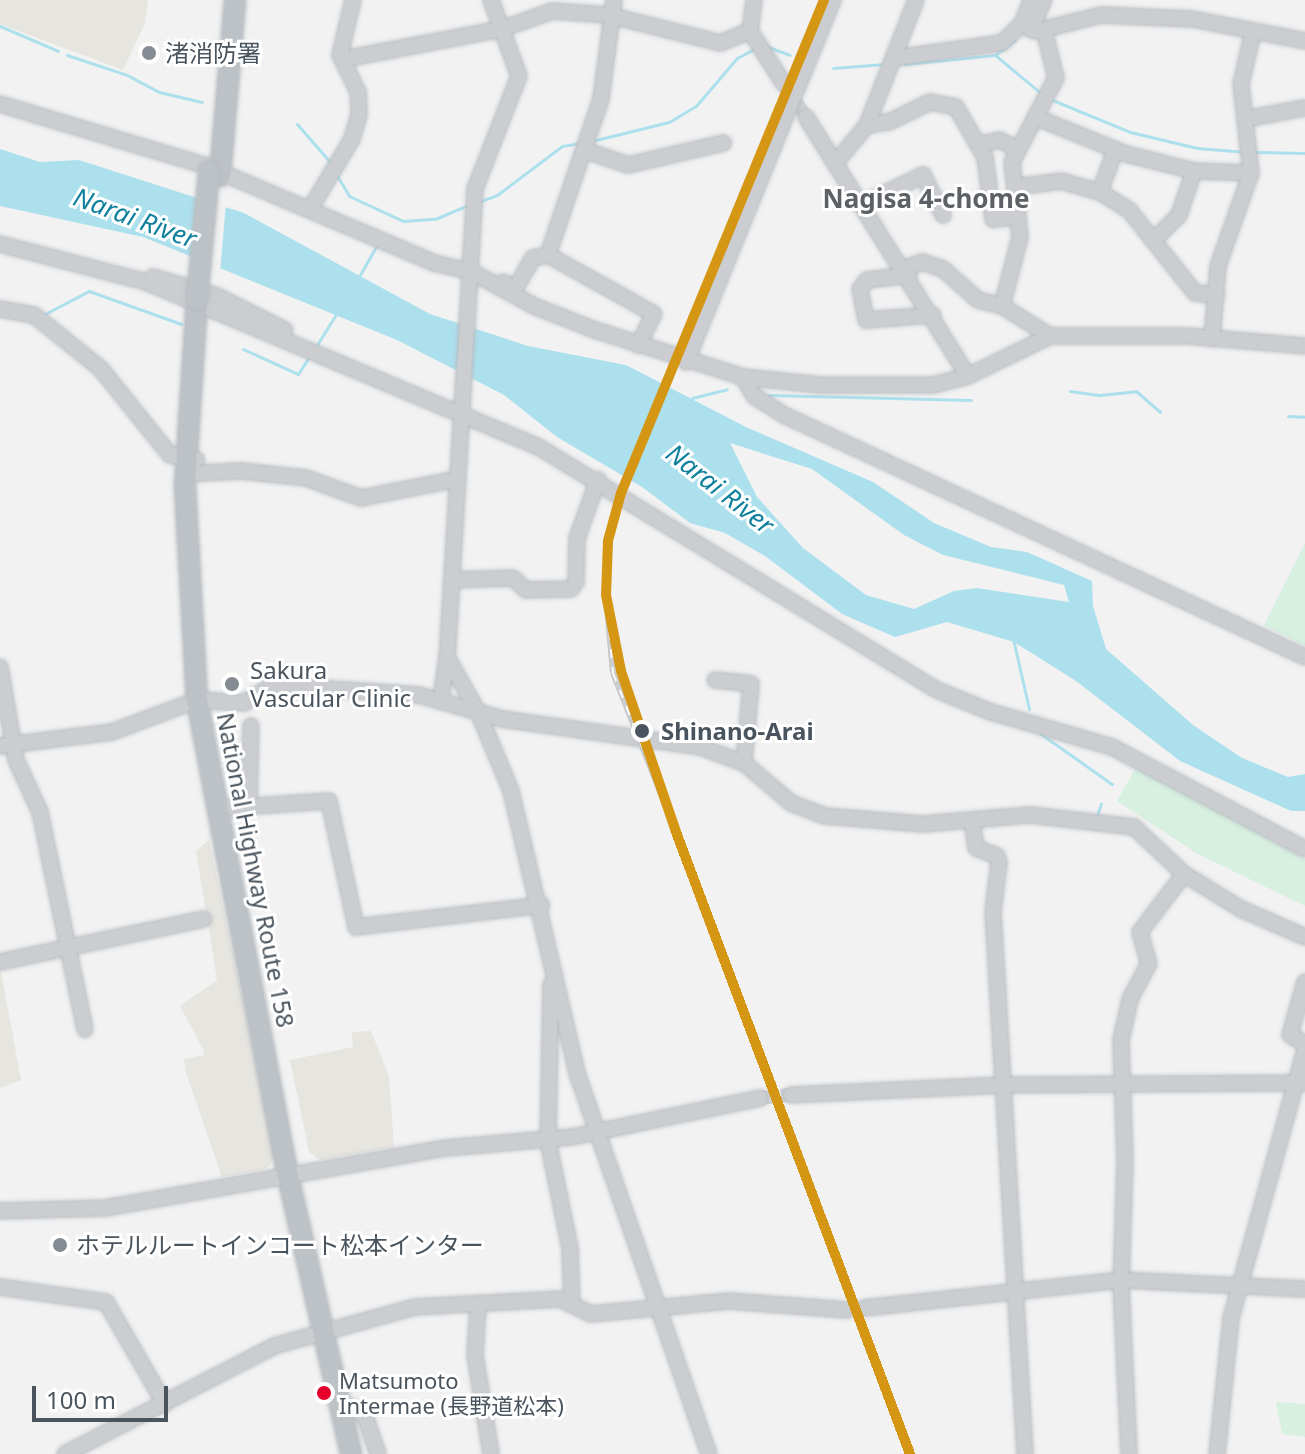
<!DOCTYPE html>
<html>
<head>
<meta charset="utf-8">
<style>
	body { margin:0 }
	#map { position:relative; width:1305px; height:1454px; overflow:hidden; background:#f2f2f2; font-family:"Noto Sans","Noto Sans JP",sans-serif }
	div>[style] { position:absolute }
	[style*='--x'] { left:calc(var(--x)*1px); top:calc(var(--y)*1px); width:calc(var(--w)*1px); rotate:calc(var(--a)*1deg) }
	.commercial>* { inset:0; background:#e6e5e0 }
	.green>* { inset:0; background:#d7f0e0 }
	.water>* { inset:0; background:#ade0ed }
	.pier>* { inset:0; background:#f2f2f2 }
	.stream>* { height:3px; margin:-1.5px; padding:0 1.5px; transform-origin:1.5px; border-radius:1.5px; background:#ade0ed }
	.minor-tunnel>* { height:14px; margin-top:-7px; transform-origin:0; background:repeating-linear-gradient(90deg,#d0d2d4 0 14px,transparent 0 21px) }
	.roads { filter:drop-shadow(0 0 2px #b7bcc1) drop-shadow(0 0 2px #b7bcc1) }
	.minor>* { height:14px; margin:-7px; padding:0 7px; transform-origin:7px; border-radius:7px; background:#cbcdd0 }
	.highway>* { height:20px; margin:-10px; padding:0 10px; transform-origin:10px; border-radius:10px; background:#bdc2c6 }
	.rail>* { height:6px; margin-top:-3px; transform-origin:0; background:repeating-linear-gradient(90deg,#fff 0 9px,#c6c8ca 0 18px); box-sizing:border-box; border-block:2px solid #c6c8ca }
	.bridges { filter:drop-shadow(0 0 2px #b7bcc1) drop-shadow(0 0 2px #b7bcc1) }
	.highway-bridge>* { height:20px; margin:-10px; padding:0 10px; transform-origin:10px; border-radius:10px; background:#bdc2c6 }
	.rail-1>* { height:10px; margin:-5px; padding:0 5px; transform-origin:5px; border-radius:5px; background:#d49613 }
	.dots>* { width:22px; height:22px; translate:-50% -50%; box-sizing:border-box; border:4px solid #fff; border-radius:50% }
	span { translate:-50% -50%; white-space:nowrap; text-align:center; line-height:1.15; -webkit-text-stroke:6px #fff; paint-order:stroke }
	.bus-label { font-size:22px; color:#49545e }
	.left { translate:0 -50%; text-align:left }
	.poi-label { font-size:24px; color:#49545e }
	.stop-label { font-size:24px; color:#49545e; font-weight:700 }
	.street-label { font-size:24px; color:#49545e }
	.neighbourhood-label { font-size:26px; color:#5d6166; font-weight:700 }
	.water-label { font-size:26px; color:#0f819c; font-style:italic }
	.scale { position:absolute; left:32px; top:1386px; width:136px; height:36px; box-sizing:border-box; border:4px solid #49545e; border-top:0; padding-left:10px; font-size:24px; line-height:28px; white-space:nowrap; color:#49545e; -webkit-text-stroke:6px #fff; paint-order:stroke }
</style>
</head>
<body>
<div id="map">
	<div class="commercial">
		<i style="clip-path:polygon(0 0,148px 0,145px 23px,123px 70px,0 24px)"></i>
		<i style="clip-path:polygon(209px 840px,275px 1155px,267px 1169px,222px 1177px,186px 1073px,184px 1059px,204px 1055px,203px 1049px,180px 1006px,217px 980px,196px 851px)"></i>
		<i style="clip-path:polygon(0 966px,21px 1080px,0 1088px)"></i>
		<i style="clip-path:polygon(371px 1031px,389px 1076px,394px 1147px,320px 1160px,309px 1152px,290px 1060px,353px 1047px,352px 1032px)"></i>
	</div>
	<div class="green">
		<i style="clip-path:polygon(1305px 543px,1305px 646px,1264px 625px)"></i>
		<i style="clip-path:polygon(1138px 764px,1305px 859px,1305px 906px,1196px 853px,1117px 801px)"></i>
		<i style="clip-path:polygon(1276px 1402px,1305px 1404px,1305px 1437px,1282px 1434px)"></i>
	</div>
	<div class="water">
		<i style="clip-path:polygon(evenodd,0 149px,40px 162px,79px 160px,244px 213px,430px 314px,528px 346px,626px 365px,746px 427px,873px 482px,934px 523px,991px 547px,1027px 552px,1092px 581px,1093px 606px,1106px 649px,1193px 725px,1242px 758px,1288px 777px,1305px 774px,1305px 811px,1291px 811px,1180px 761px,1076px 681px,1014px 642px,947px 622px,895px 637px,842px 614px,765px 556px,725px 533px,690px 523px,642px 487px,557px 437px,504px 395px,397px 340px,143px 237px,0 206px,0 149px,730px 443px,812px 469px,904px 535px,943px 555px,1064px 585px,1069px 602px,977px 588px,954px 591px,914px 609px,866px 595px,803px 548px,757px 497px,730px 443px)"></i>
	</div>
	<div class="pier">
		<i style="clip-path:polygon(198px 193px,226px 203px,220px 273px,192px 262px)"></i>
	</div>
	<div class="stream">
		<i style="--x:0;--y:26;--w:63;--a:23.3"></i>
		<i style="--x:768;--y:47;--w:23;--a:20"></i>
		<i style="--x:67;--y:55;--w:63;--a:18.4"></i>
		<i style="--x:127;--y:75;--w:36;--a:28"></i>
		<i style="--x:159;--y:92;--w:44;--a:13.1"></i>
		<i style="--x:995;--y:55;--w:62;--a:39.8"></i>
		<i style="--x:905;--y:64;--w:90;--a:-5.7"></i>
		<i style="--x:995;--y:55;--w:25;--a:-37"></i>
		<i style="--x:833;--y:68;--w:52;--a:-4.4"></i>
		<i style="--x:1050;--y:99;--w:87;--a:22.4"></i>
		<i style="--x:1130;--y:132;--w:69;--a:13.4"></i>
		<i style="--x:1197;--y:148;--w:49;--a:4.7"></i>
		<i style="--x:297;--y:124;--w:52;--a:48.9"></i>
		<i style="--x:592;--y:141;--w:79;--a:-13.9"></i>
		<i style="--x:669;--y:122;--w:31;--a:-31"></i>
		<i style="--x:696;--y:106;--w:63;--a:-49.5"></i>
		<i style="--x:737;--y:58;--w:21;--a:-28"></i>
		<i style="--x:1253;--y:152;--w:52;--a:1.1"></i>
		<i style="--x:336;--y:174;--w:26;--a:59"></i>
		<i style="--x:349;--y:196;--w:60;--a:24.8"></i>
		<i style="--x:403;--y:221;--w:32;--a:-4"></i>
		<i style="--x:435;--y:219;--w:39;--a:-23"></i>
		<i style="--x:478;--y:202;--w:20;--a:-20"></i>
		<i style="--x:497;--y:195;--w:81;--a:-37"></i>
		<i style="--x:562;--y:146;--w:19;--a:-9"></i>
		<i style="--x:357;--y:280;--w:40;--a:-60.3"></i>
		<i style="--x:43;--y:315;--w:52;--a:-27.6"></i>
		<i style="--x:89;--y:291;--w:98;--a:19.7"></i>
		<i style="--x:315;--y:348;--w:40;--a:-58"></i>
		<i style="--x:243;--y:349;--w:60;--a:24.4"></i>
		<i style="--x:298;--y:374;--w:24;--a:-57"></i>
		<i style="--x:1070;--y:391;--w:30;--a:8"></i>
		<i style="--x:1100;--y:395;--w:36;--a:-6"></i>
		<i style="--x:1136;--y:391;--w:32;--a:41"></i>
		<i style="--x:769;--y:395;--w:202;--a:1.4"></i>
		<i style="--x:692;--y:398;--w:36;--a:-14"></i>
		<i style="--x:1288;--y:416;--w:17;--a:3"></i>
		<i style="--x:1013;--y:639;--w:72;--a:77.1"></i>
		<i style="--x:1041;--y:734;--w:87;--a:35.2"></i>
		<i style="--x:1097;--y:815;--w:12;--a:-70"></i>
	</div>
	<div class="minor-tunnel">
		<i style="--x:784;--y:84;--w:40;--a:56"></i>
		<i style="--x:760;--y:1098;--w:31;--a:-6"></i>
	</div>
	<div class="roads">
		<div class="minor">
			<i style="--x:491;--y:0;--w:81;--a:69.8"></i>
			<i style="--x:519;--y:76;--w:121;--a:111.3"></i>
			<i style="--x:475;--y:189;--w:469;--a:93.4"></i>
			<i style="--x:447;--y:657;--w:65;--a:60.7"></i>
			<i style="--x:479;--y:714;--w:83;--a:67.4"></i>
			<i style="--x:511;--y:791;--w:290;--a:76.8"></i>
			<i style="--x:577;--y:1073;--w:403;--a:70.9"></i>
			<i style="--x:614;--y:0;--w:100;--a:97.5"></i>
			<i style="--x:601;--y:99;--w:165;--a:108.8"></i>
			<i style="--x:548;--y:255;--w:121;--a:29.1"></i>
			<i style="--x:654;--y:314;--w:35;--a:117"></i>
			<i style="--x:754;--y:0;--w:31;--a:97"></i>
			<i style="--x:750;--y:31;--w:63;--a:57.3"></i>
			<i style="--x:1022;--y:24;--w:17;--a:25"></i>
			<i style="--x:1037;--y:31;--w:66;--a:-14"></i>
			<i style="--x:1101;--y:15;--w:91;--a:2.5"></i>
			<i style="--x:1192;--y:19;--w:115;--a:11"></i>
			<i style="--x:1031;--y:30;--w:33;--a:-67"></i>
			<i style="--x:896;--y:58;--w:107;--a:-8.1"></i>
			<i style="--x:1002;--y:43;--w:28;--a:-44"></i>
			<i style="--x:1022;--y:24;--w:26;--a:-69"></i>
			<i style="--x:344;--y:59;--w:161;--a:-10.8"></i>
			<i style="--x:502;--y:29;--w:53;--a:-19.8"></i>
			<i style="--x:552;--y:11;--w:56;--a:4.1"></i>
			<i style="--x:608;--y:15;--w:115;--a:14"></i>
			<i style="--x:720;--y:43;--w:32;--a:-22"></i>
			<i style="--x:0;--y:104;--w:219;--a:16.7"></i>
			<i style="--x:806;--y:117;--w:305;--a:58"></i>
			<i style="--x:1035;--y:117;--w:98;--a:22.1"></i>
			<i style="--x:1126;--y:154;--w:70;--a:14"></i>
			<i style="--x:1194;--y:171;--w:57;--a:2"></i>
			<i style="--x:1245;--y:119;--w:61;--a:-10.4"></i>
			<i style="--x:867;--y:125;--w:22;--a:-8"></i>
			<i style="--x:889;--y:122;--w:46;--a:-26"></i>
			<i style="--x:930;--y:102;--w:26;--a:11"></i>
			<i style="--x:956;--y:107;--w:58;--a:59.9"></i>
			<i style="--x:985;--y:157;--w:63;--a:82.6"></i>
			<i style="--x:993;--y:219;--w:25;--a:-5"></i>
			<i style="--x:1018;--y:217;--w:20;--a:84"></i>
			<i style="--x:1020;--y:237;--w:71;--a:104.6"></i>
			<i style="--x:1002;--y:306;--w:57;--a:32"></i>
			<i style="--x:981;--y:144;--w:19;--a:-12"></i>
			<i style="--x:1000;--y:140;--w:21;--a:29"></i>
			<i style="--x:584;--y:150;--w:46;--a:18.8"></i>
			<i style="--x:628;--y:165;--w:98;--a:-13"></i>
			<i style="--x:836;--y:162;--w:48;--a:-50"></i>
			<i style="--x:867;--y:125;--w:134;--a:-68.6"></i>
			<i style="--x:220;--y:172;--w:233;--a:23"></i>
			<i style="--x:434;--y:263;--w:39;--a:13"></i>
			<i style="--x:472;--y:272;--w:71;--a:28.7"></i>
			<i style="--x:534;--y:306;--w:66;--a:21.5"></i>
			<i style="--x:595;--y:330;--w:155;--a:17.6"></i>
			<i style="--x:743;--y:377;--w:78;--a:5.9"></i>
			<i style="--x:821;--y:385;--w:112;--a:0"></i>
			<i style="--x:933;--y:385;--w:36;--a:-14"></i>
			<i style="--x:968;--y:376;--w:91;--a:-26"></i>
			<i style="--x:1050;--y:336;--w:137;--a:0"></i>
			<i style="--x:1187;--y:336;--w:118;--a:4.8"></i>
			<i style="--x:1015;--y:187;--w:46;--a:-7.4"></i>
			<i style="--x:1061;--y:181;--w:41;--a:15.8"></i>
			<i style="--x:1100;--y:192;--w:34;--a:32"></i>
			<i style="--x:1129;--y:210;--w:106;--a:51.5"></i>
			<i style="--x:1195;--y:293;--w:22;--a:5"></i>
			<i style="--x:1100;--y:192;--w:45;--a:-70.3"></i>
			<i style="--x:863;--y:204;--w:67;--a:-25.8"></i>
			<i style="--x:923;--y:175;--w:45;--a:63.4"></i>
			<i style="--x:310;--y:209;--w:82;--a:-59"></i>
			<i style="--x:352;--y:139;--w:25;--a:-74"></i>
			<i style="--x:359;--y:115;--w:23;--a:-92"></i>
			<i style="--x:358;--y:92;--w:41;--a:-115.9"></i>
			<i style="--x:340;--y:55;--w:57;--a:-76.7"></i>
			<i style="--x:1018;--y:217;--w:55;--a:-96.2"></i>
			<i style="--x:1012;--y:162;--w:95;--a:-62.4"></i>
			<i style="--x:1056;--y:78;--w:49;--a:-104"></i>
			<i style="--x:1153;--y:241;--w:37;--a:-45"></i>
			<i style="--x:1179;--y:215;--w:46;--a:-71.2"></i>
			<i style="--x:0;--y:244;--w:151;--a:14.6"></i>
			<i style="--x:146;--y:282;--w:424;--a:22.8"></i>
			<i style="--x:537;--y:446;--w:469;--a:31.4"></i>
			<i style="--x:937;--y:690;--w:58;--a:22.2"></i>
			<i style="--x:991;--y:712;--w:126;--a:16.1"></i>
			<i style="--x:1112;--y:747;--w:218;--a:27.9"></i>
			<i style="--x:905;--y:268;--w:18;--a:-19"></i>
			<i style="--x:922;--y:262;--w:22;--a:18"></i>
			<i style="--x:943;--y:269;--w:47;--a:41.5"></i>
			<i style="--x:978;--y:300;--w:25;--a:14"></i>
			<i style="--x:909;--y:275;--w:42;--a:173.2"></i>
			<i style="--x:867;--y:280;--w:11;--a:128"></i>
			<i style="--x:860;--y:289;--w:32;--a:79"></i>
			<i style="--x:866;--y:320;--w:67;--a:-4.3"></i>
			<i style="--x:153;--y:277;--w:67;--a:16.5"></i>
			<i style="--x:217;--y:296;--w:76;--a:26.6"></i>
			<i style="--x:503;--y:282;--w:14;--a:30"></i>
			<i style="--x:515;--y:289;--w:36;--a:-60"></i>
			<i style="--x:533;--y:258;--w:15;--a:-11"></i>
			<i style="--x:0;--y:309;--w:35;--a:10"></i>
			<i style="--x:34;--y:315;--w:86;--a:38.9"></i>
			<i style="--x:101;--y:369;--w:110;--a:51.3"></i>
			<i style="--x:170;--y:455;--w:27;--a:10"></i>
			<i style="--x:1212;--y:339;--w:73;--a:-85.3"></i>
			<i style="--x:1218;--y:266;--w:99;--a:-70.5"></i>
			<i style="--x:1251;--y:173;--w:90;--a:-96.4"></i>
			<i style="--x:1241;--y:84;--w:53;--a:-77"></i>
			<i style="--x:686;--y:362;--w:391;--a:-67.9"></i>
			<i style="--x:743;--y:377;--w:22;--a:60"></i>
			<i style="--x:754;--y:396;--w:36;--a:32"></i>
			<i style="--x:784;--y:415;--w:574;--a:24.91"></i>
			<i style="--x:185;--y:474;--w:56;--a:-3.1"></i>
			<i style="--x:241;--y:471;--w:65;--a:6.1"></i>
			<i style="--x:306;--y:478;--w:59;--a:20"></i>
			<i style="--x:361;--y:498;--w:99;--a:-11.1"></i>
			<i style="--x:453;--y:580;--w:60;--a:-1.9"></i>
			<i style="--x:513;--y:578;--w:18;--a:43"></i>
			<i style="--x:526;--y:590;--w:45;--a:-1.3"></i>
			<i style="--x:571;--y:589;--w:9;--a:-54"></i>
			<i style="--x:576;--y:582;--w:44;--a:-88.7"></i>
			<i style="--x:577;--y:538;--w:62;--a:-70.1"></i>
			<i style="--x:0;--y:667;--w:94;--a:80.2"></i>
			<i style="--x:16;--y:760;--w:57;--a:65.2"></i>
			<i style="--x:40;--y:812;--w:222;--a:78.3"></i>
			<i style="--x:715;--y:680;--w:36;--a:6"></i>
			<i style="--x:751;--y:684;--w:79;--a:95.1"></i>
			<i style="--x:441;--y:699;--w:42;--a:-81.9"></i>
			<i style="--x:0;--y:746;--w:113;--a:-7.1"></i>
			<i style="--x:112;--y:732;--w:91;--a:-20.6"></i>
			<i style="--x:197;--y:700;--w:47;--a:3.7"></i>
			<i style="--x:244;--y:703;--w:34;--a:-32"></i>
			<i style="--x:273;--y:685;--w:146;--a:3.9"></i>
			<i style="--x:419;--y:695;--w:86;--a:16.1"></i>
			<i style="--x:502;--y:719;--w:200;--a:8"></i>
			<i style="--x:700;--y:747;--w:47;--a:20"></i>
			<i style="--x:744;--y:763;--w:62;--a:40.4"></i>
			<i style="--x:791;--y:803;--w:36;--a:21"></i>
			<i style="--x:825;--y:816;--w:98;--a:4.7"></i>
			<i style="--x:923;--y:824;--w:107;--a:-4.8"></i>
			<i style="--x:1030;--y:815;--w:105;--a:6.6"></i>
			<i style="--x:1134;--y:827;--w:69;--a:43.2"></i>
			<i style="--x:1184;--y:874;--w:67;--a:31.6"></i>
			<i style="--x:1241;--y:909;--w:70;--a:23.6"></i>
			<i style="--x:249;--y:806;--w:80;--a:-88.6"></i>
			<i style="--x:225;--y:808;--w:104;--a:-3.9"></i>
			<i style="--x:329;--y:801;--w:129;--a:77.9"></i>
			<i style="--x:356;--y:927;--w:187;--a:-6.7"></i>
			<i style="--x:972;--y:820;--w:28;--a:82"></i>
			<i style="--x:976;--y:848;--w:22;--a:21"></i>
			<i style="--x:997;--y:856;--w:6;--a:72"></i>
			<i style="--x:999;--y:862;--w:50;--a:96.8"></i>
			<i style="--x:993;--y:912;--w:543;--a:86.62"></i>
			<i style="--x:0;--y:962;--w:208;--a:-11.9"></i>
			<i style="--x:1305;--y:982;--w:55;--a:105.8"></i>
			<i style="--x:1290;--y:1035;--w:17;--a:31"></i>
			<i style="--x:551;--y:984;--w:157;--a:91.1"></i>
			<i style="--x:548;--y:1141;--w:109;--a:78.4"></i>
			<i style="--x:570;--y:1248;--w:56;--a:88"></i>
			<i style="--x:791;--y:1095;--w:213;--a:-2.7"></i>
			<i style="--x:1004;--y:1085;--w:301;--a:-0.4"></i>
			<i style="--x:0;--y:1211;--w:105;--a:-1.6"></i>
			<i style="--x:105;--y:1208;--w:346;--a:-10"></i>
			<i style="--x:446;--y:1148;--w:126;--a:-5"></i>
			<i style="--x:572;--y:1137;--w:192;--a:-11.7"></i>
			<i style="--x:0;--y:1287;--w:107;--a:8.1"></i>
			<i style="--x:106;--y:1302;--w:118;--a:60"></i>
			<i style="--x:478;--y:1306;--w:49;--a:93.5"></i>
			<i style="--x:475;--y:1355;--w:100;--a:80.8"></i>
			<i style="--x:864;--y:1308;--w:259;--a:-6.2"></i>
			<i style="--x:1121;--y:1280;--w:184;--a:2.8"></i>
			<i style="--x:351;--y:1407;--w:17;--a:33"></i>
			<i style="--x:365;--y:1416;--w:40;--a:71.1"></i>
			<i style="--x:65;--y:1454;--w:235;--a:-27.3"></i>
			<i style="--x:274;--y:1346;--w:146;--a:-15.5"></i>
			<i style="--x:415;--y:1307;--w:145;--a:-3.2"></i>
			<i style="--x:560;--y:1299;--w:34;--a:26"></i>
			<i style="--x:591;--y:1314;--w:139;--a:-5.4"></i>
			<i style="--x:729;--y:1301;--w:119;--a:4.3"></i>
			<i style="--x:1129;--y:1454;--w:167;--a:-92.7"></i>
			<i style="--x:1121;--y:1287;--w:125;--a:-88.2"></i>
			<i style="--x:1125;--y:1162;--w:122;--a:-91.9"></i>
			<i style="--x:1121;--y:1040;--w:42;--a:-77.6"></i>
			<i style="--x:1130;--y:999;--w:40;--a:-62"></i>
			<i style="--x:1149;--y:964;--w:33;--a:-106"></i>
			<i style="--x:1140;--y:932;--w:73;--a:-52.8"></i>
			<i style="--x:1217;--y:1454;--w:137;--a:-84.1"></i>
			<i style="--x:1231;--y:1318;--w:279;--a:-74.6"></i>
		</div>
		<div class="highway">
			<i style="--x:220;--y:176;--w:177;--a:-85.1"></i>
			<i style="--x:197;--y:299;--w:188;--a:93.7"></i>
			<i style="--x:185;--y:487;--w:213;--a:86.8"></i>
			<i style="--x:197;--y:700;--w:485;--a:79.2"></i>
			<i style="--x:288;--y:1176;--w:285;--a:77.2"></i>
		</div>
	</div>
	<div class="rail">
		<i style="--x:606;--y:595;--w:78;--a:84.9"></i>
		<i style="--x:613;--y:673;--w:171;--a:68.4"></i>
	</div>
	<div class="bridges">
		<div class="highway-bridge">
			<i style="--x:197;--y:299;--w:128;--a:-84.6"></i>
		</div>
	</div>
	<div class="rail-1">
		<i style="--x:824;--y:0;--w:533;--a:112.38"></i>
		<i style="--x:621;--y:493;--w:50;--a:105.2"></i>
		<i style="--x:608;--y:541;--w:54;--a:92.1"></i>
		<i style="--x:606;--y:595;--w:77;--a:78.8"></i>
		<i style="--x:621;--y:671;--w:170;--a:71.1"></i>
		<i style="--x:676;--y:832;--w:665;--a:69.38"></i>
	</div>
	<div class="dots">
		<i style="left:149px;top:53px;background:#848b92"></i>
		<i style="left:232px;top:684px;background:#848b92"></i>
		<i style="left:642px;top:731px;background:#49545e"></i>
		<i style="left:60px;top:1245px;background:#848b92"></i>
		<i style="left:324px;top:1393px;background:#e4002b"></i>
	</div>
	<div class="bus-label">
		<span class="left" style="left:339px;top:1393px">Matsumoto<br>Intermae (長野道松本)</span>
	</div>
	<div class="poi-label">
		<span class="left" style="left:165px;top:53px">渚消防署</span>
		<span class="left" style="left:250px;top:684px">Sakura<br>Vascular Clinic</span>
		<span class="left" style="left:76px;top:1245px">ホテルルートインコート松本インター</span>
	</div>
	<div class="stop-label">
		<span class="left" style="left:661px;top:731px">Shinano-Arai</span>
	</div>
	<div class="street-label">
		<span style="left:256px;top:870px;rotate:79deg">National Highway Route 158</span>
	</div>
	<div class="neighbourhood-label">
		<span style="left:926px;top:199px">Nagisa 4-chome</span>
	</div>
	<div class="water-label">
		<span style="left:135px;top:218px;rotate:20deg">Narai River</span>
		<span style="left:720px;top:489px;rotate:38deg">Narai River</span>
	</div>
	<div class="scale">100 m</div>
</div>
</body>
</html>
